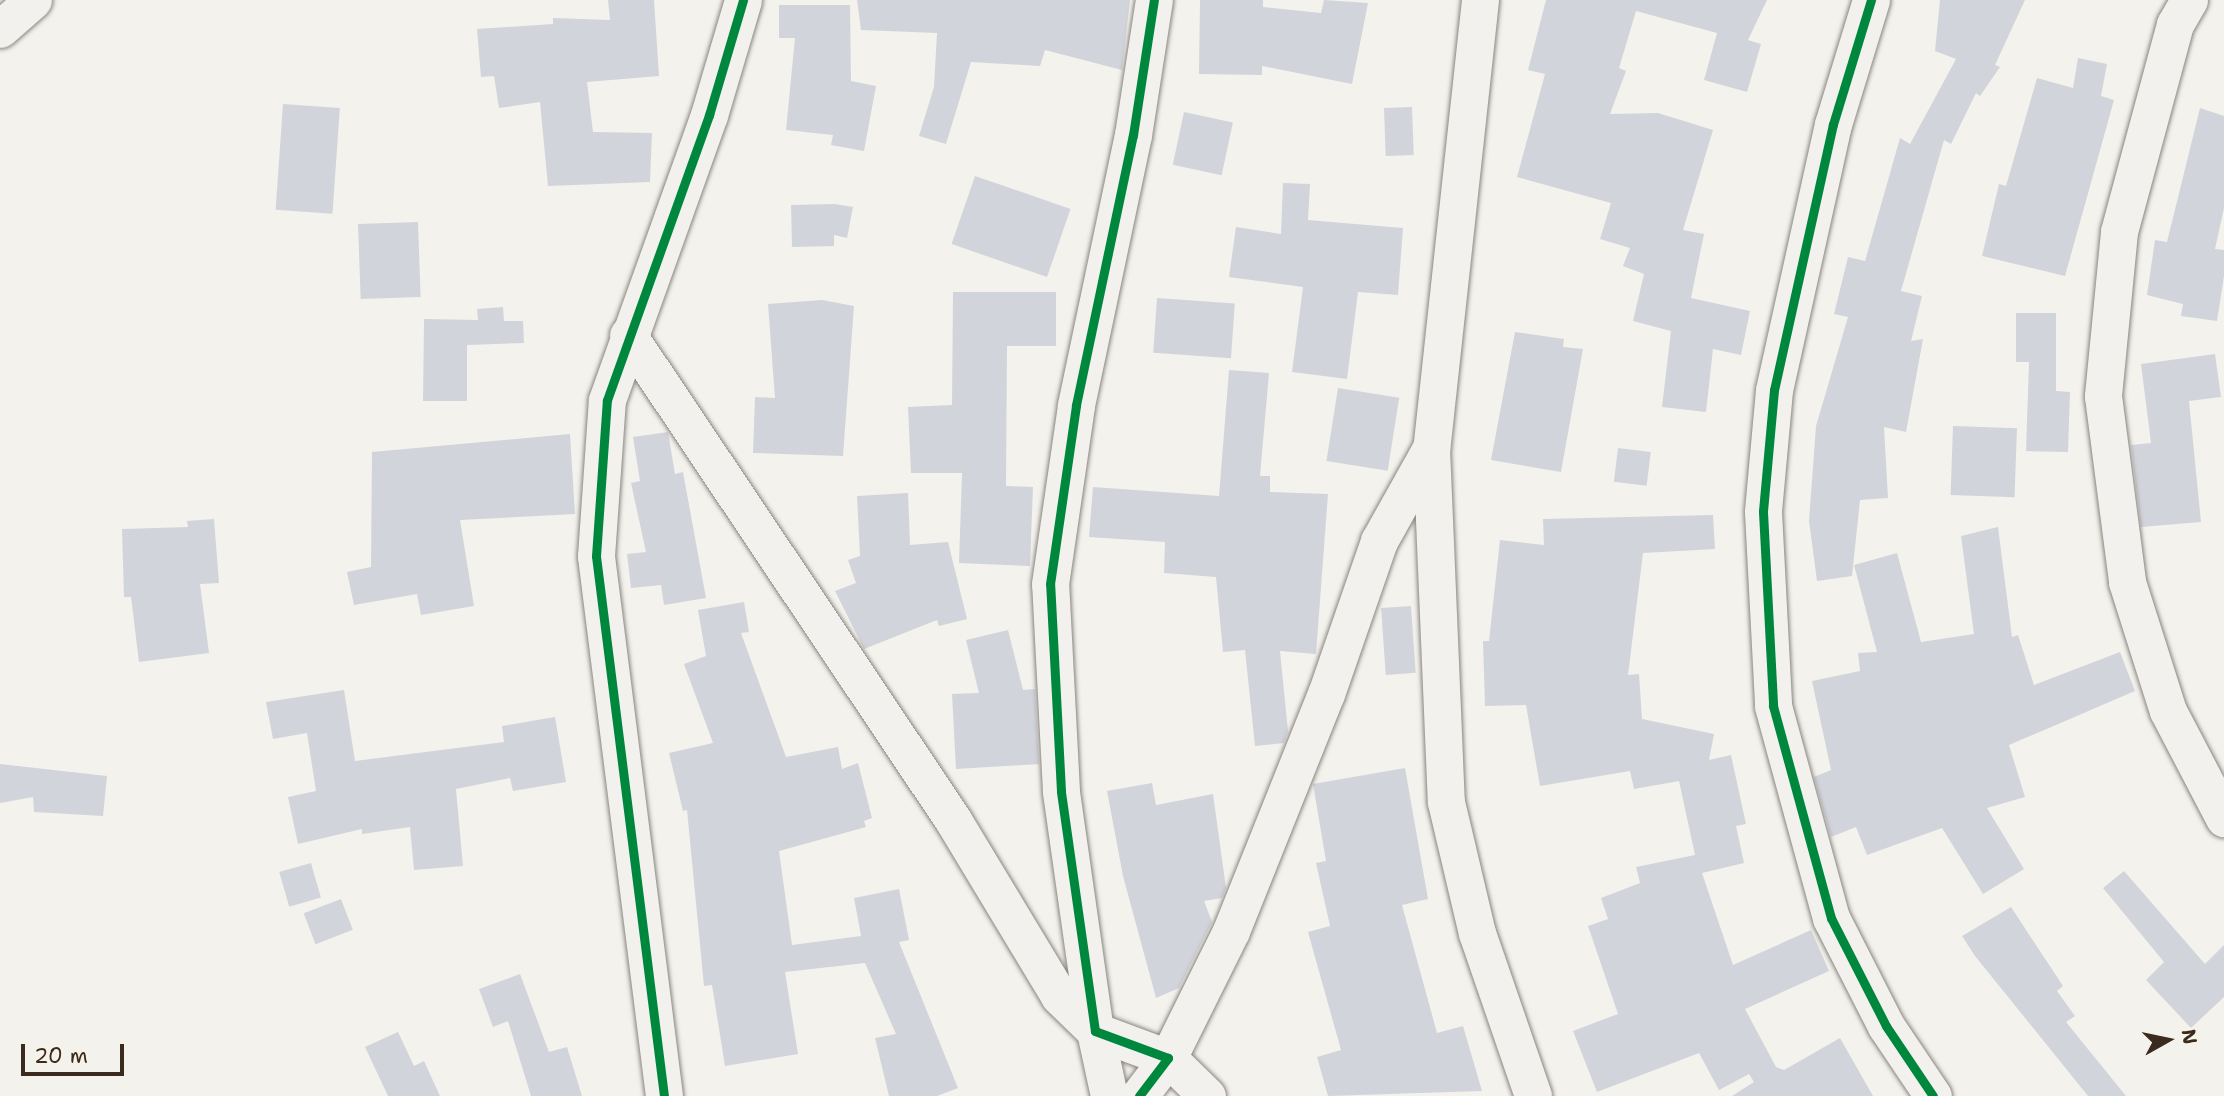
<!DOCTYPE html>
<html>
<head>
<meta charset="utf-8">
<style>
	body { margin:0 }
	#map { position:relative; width:2224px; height:1096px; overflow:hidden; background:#f4f2ec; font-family:"Shantell Sans",sans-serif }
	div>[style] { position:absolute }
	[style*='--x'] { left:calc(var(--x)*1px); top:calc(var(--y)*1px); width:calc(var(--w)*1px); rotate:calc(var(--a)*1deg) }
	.building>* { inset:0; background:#d2d4db; transform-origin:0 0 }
	.roads { filter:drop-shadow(0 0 2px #898580) drop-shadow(0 0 2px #898580) }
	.minor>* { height:37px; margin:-18.5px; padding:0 18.5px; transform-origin:18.5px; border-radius:18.5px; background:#f2f1ed }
	.cycleway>* { height:9px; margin:-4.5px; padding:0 4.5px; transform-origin:4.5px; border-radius:4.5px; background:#00873e }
	span { translate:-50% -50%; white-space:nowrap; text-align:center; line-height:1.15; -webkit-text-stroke:6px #f7f3e8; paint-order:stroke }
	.north { position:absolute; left:2133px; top:1005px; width:70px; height:70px; -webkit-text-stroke:5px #f7f3e8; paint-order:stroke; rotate:81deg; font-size:19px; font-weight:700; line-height:28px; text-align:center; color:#3b2a1e }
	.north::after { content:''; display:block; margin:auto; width:24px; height:32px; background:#3b2a1e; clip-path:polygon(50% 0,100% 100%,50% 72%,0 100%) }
	.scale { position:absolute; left:21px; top:1044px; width:103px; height:32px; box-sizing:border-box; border:4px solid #3b2a1e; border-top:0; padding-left:9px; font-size:21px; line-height:24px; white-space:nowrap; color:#3b2a1e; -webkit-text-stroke:5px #f7f3e8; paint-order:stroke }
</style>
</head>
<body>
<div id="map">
	<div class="building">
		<i style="clip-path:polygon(608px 0,654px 0,659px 76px,587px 82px,593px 132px,652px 133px,650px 182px,548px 186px,540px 102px,499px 108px,494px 76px,481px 77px,477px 29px,553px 24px,553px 18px,610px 20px)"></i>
		<i style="clip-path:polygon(857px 0,1130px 0,1122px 70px,1045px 50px,1040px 66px,971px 62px,946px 144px,919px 136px,934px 87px,937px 33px,861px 30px)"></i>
		<i style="clip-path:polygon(1200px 0,1263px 0,1263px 7px,1321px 13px,1324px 0,1368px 3px,1352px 84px,1262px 66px,1262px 75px,1199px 74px)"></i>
		<i style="clip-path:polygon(1546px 0,1767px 0,1748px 40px,1761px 44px,1747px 92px,1704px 80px,1717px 33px,1636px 11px,1619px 68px,1626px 71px,1610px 114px,1658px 113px,1713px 130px,1683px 230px,1704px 234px,1691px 298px,1750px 311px,1741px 355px,1713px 349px,1706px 412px,1662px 407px,1671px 331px,1633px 321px,1644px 274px,1623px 266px,1630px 248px,1600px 239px,1611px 203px,1517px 177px,1545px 74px,1528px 70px)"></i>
		<i style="clip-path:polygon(1940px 0,2025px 0,1995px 65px,2000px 67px,1980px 96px,1976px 93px,1951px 144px,1944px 140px,1901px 291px,1922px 296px,1911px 341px,1923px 339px,1906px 432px,1884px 427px,1888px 498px,1860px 500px,1852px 576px,1817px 581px,1809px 521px,1816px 426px,1848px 317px,1834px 314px,1848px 257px,1865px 261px,1900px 138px,1910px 144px,1956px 59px,1935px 51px)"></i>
		<i style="clip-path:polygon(779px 5px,850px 5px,851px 81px,876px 86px,864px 151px,831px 145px,833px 135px,786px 130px,795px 38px,779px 38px)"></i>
		<i style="clip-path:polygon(2078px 58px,2107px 64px,2101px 96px,2114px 100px,2065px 276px,1982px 256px,1999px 184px,2006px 186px,2037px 78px,2073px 88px)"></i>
		<i style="left:283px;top:104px;width:57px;height:106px;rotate:4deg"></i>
		<i style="left:1412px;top:107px;width:48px;height:28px;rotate:88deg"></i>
		<i style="clip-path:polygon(2200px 108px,2224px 116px,2224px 208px,2215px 249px,2224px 250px,2224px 276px,2217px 321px,2181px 316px,2183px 304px,2147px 295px,2155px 240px,2167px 242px)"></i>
		<i style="left:1184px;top:112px;width:50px;height:54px;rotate:12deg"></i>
		<i style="left:975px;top:176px;width:101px;height:72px;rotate:19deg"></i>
		<i style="clip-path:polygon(1283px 183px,1310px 184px,1308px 220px,1403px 228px,1398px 295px,1358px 292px,1347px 379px,1292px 372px,1303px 287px,1229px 277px,1236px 227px,1281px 234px)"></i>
		<i style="clip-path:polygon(835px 204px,853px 207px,847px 238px,834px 235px,834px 246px,792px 247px,791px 205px)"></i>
		<i style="left:418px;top:222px;width:75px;height:60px;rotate:88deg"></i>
		<i style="clip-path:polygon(953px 292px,1056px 292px,1056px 346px,1007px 346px,1006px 486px,1033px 487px,1030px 566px,959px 563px,962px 473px,911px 473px,908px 407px,952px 405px)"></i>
		<i style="left:1157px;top:298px;width:78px;height:55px;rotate:4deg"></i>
		<i style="clip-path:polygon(822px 300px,854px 306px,843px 456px,753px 453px,755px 397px,775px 398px,768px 304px)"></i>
		<i style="clip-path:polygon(503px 307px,504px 321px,523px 321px,524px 343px,467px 345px,467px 401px,423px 401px,424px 319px,478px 320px,477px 309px)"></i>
		<i style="clip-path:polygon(2016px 313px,2056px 313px,2056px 391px,2070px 392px,2068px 452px,2026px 451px,2029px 362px,2016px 362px)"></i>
		<i style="clip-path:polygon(1515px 332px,1564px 339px,1563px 347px,1583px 349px,1561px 472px,1491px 460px)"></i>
		<i style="clip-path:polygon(2215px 354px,2221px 397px,2189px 401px,2201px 522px,2141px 527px,2131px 445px,2151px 443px,2141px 364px)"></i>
		<i style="clip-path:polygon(1229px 370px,1269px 373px,1260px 476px,1270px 476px,1270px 492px,1328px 494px,1316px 654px,1280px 651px,1288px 731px,1284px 743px,1255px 746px,1245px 650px,1223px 652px,1216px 577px,1164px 573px,1165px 542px,1089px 537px,1093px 487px,1219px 496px)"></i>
		<i style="left:1338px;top:388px;width:62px;height:74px;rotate:9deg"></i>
		<i style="left:1953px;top:426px;width:64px;height:69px;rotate:2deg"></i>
		<i style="clip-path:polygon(668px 432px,675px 474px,683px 472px,706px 598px,664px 605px,661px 585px,631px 588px,627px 554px,646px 552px,631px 483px,640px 481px,633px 437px)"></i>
		<i style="clip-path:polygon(570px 434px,575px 514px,460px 520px,474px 606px,421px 615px,417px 594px,354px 605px,347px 572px,371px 567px,372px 452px)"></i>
		<i style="left:1618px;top:448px;width:33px;height:34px;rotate:7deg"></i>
		<i style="clip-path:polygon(908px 493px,910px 545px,948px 542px,967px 619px,939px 626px,937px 620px,864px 649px,835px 591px,856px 583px,848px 560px,860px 556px,857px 496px)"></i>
		<i style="clip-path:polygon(1713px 515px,1715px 549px,1643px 553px,1628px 675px,1639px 674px,1642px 719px,1714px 734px,1709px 760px,1731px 755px,1746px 824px,1736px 826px,1744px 863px,1702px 873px,1733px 965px,1811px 930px,1829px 971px,1745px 1009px,1776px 1067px,1784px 1070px,1840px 1038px,1873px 1096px,1732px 1096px,1754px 1082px,1749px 1074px,1719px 1090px,1699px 1053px,1597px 1092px,1573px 1031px,1618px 1014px,1588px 926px,1608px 919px,1601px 898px,1640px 883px,1636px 867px,1695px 855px,1679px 781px,1634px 789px,1630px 771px,1540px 786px,1526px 705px,1485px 706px,1483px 641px,1489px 641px,1500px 540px,1544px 545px,1543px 519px)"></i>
		<i style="clip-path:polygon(214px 519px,219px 583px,200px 584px,209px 653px,139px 662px,131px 597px,124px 597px,122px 529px,188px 527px,187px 521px)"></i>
		<i style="clip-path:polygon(1998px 527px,2012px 637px,2018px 635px,2034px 685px,2120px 652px,2135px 691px,2009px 745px,2025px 797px,1987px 808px,2024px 869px,1983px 894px,1942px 828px,1867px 855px,1856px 827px,1831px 837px,1814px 777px,1831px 770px,1812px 681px,1860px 671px,1858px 653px,1877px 652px,1854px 565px,1897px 553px,1921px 642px,1974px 634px,1961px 536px)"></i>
		<i style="clip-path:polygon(744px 602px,749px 632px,741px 633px,786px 757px,838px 747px,842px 769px,858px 763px,872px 818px,864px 821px,866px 827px,779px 851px,792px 945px,861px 936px,854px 898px,899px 889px,909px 940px,899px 942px,958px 1088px,937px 1096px,889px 1096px,875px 1038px,896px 1034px,865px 963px,785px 972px,798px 1054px,725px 1066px,712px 985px,704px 986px,687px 810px,683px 811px,669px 753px,713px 743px,684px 664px,706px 656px,698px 610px)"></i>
		<i style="left:1411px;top:606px;width:67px;height:30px;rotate:86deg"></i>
		<i style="clip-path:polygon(1008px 630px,1023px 690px,1035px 689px,1039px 764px,956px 769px,952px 694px,979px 693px,966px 640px)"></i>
		<i style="clip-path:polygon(344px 690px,355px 761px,504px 742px,502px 726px,555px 717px,566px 782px,513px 791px,510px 778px,456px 789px,463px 866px,414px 870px,410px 827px,362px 834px,362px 829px,298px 844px,288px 797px,316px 791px,307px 733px,273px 739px,266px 702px)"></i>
		<i style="clip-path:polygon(0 764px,107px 776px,103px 816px,34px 812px,33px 797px,0 803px)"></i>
		<i style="clip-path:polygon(1405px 768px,1428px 899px,1402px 905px,1437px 1033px,1463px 1026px,1482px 1091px,1328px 1096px,1317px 1057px,1341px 1050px,1308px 932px,1330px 926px,1316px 863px,1326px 861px,1313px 784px)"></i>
		<i style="clip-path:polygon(1152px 783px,1156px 805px,1213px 794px,1226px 888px,1222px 898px,1204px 901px,1212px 922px,1179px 988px,1156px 998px,1123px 876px,1107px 791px)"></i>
		<i style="left:311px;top:863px;width:36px;height:33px;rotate:74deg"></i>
		<i style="clip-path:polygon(2124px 871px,2205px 964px,2224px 945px,2224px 997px,2191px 1028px,2146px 980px,2164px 962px,2103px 888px)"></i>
		<i style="left:341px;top:899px;width:33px;height:40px;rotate:69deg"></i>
		<i style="clip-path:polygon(2011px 907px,2063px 986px,2057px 991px,2075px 1016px,2066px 1022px,2126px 1096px,2088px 1096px,1975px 956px,1962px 936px)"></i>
		<i style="clip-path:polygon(520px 974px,549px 1052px,567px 1047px,582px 1096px,531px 1096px,508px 1021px,493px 1027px,479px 989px)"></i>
		<i style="clip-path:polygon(398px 1032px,414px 1066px,424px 1061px,440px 1096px,388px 1096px,365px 1047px)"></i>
	</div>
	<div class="roads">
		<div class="minor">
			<i style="--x:1480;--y:0;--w:451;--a:96.2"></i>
			<i style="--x:1431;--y:448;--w:354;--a:87.6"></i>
			<i style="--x:1446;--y:802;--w:135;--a:76.7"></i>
			<i style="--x:1477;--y:933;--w:172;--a:71"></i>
			<i style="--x:1871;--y:0;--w:130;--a:107"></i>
			<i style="--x:1833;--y:124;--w:272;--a:102.5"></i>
			<i style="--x:1774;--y:390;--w:122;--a:95.2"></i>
			<i style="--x:1763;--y:512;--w:194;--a:87"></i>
			<i style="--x:1773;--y:706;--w:220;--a:74.7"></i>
			<i style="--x:1831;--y:918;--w:121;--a:63"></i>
			<i style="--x:1886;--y:1026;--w:84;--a:56.1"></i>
			<i style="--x:2189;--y:0;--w:28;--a:120"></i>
			<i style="--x:2175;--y:24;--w:215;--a:105.1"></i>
			<i style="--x:2119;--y:232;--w:165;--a:95.6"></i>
			<i style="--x:2103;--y:396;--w:188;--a:82.6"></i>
			<i style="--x:2127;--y:582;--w:135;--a:72.4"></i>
			<i style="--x:2168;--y:711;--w:121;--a:62.4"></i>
			<i style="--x:0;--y:29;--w:44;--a:-41.3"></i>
			<i style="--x:628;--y:335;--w:584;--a:56.17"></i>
			<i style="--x:953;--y:820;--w:205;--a:58.9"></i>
			<i style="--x:1059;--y:996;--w:50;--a:44.2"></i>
			<i style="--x:1095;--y:1031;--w:66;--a:77.8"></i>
			<i style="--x:664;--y:1096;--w:544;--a:-97.18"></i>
			<i style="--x:596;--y:556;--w:156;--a:-86"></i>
			<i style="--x:607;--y:400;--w:303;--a:-70.3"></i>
			<i style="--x:709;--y:115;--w:120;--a:-73.5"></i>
			<i style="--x:1139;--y:1096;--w:48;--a:-52.7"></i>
			<i style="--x:1168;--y:1058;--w:78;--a:-159.7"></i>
			<i style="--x:1095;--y:1031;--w:242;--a:-98.1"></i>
			<i style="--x:1061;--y:791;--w:207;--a:-93"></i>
			<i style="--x:1050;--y:584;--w:181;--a:-81.7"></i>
			<i style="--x:1076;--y:405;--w:276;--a:-78.1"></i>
			<i style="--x:1133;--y:135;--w:137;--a:-81.2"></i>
			<i style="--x:1207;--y:1096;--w:54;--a:-135.7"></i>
			<i style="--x:1168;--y:1058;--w:142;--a:-63.6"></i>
			<i style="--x:1231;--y:931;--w:255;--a:-68.2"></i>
			<i style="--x:1326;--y:694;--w:162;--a:-70.9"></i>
			<i style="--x:1379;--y:541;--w:107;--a:-60.8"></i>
		</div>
	</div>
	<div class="cycleway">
		<i style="--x:1871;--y:0;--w:130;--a:107"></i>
		<i style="--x:1833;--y:124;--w:272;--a:102.5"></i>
		<i style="--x:1774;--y:390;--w:122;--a:95.2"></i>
		<i style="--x:1763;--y:512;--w:194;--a:87"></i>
		<i style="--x:1773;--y:706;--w:220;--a:74.7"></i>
		<i style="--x:1831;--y:918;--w:121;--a:63"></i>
		<i style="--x:1886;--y:1026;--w:84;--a:56.1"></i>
		<i style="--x:664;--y:1096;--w:544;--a:-97.18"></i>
		<i style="--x:596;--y:556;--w:156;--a:-86"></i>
		<i style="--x:607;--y:400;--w:303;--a:-70.3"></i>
		<i style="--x:709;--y:115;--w:120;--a:-73.5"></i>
		<i style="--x:1139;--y:1096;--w:48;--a:-52.7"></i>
		<i style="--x:1168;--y:1058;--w:78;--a:-159.7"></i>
		<i style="--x:1095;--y:1031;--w:242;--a:-98.1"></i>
		<i style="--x:1061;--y:791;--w:207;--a:-93"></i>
		<i style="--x:1050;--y:584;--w:181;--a:-81.7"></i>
		<i style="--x:1076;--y:405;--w:276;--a:-78.1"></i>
		<i style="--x:1133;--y:135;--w:137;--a:-81.2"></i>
	</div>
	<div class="north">N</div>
	<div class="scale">20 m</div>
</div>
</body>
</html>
